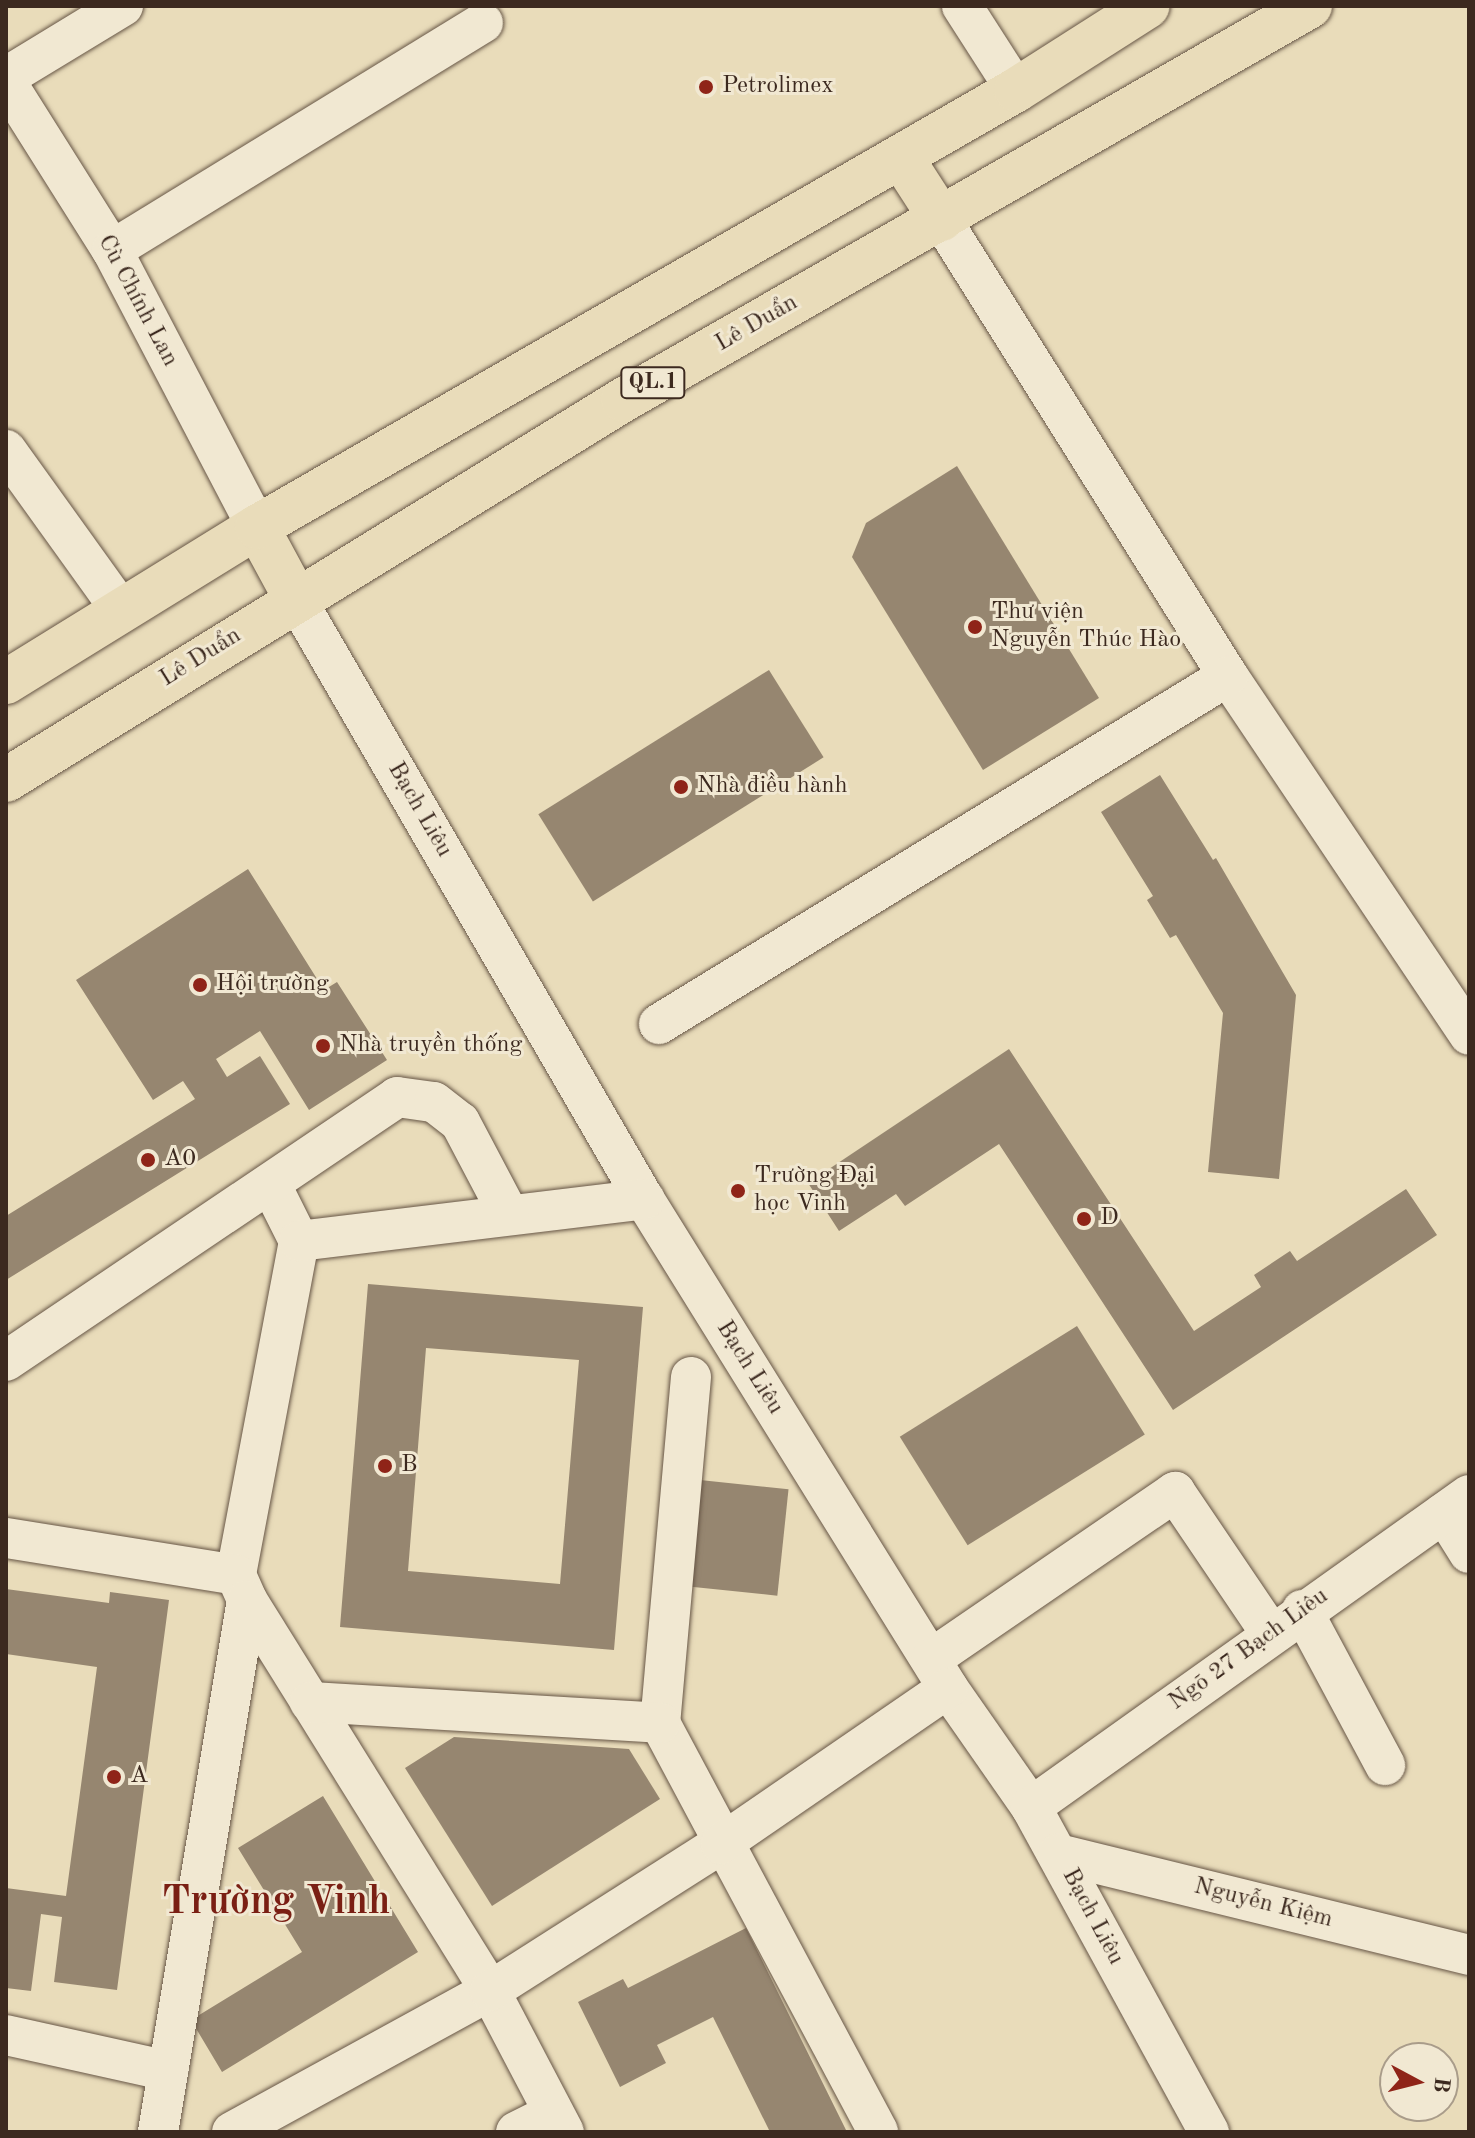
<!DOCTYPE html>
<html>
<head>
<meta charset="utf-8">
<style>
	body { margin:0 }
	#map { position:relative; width:1475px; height:2138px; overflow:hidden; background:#e9dcba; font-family:"Old Standard TT",serif }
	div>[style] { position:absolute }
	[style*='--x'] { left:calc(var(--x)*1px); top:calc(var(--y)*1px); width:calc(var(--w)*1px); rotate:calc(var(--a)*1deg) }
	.building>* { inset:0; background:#968670; transform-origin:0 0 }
	.roads { filter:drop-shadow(0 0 2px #675646) drop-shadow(0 0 2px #675646) }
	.minor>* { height:40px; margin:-20px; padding:0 20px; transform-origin:20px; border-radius:20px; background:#f1e8d2 }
	.major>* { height:44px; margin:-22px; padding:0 22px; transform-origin:22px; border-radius:22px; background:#e9dcba }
	.dots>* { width:22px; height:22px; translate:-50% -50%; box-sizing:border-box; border:4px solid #f1e8d2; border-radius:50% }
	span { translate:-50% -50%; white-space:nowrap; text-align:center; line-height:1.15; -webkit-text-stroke:6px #f1e8d2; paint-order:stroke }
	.shield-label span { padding:2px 6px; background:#f1e8d2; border:2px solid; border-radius:6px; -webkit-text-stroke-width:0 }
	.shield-label { font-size:22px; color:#3c291f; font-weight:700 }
	.poi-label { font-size:24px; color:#3c291f }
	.left { translate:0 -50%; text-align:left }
	.street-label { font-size:24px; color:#3c291f }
	.town-label { font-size:40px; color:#7a1f14; font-weight:700 }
	.frame { position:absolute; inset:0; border:8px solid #3c291f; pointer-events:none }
	.north { position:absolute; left:1379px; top:2042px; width:80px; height:80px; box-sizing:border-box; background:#f1e8d2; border:2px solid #a99c8a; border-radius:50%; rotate:97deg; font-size:22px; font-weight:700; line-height:32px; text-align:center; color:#3c291f }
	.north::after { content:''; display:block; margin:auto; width:28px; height:36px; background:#8f2418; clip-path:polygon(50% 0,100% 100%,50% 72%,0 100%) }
</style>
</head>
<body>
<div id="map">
	<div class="building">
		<i style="clip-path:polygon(957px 466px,1099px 698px,983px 770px,852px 557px,866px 523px)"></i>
		<i style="left:769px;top:670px;width:103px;height:272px;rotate:58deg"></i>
		<i style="clip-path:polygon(1160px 775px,1213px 860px,1216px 858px,1296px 995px,1279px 1179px,1208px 1172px,1223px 1013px,1176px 935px,1170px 938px,1147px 900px,1153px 896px,1101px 812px)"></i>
		<i style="clip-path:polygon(248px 869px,324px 990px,337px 982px,387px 1060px,309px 1110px,260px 1031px,216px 1059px,227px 1077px,260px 1056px,290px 1104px,6px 1280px,6px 1216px,195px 1099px,183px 1081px,153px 1100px,76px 980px)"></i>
		<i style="clip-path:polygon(1009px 1049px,1194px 1331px,1261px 1287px,1254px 1275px,1290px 1251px,1297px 1261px,1406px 1189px,1437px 1235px,1173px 1410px,999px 1144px,905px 1206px,896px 1194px,839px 1231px,808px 1183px)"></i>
		<i style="clip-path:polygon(evenodd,368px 1284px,643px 1307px,614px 1650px,340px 1627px,368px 1284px,426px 1348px,579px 1360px,560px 1584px,408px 1571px,426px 1348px)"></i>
		<i style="left:1077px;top:1326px;width:128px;height:209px;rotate:58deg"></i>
		<i style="left:700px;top:1480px;width:89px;height:107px;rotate:6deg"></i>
		<i style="clip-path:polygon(6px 1589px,109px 1603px,110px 1592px,169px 1600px,117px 1990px,54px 1982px,62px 1917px,41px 1914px,31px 1991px,6px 1988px,6px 1888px,66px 1896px,97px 1667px,6px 1654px)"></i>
		<i style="clip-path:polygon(454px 1737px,629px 1749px,660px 1799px,492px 1906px,405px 1768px)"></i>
		<i style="clip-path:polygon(323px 1796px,418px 1952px,222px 2072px,191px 2020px,302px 1952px,238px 1848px)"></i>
		<i style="clip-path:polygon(746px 1928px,847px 2132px,770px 2132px,713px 2017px,657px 2045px,666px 2063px,620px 2087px,578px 2002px,623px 1979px,628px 1988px)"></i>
	</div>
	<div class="roads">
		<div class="minor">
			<i style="--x:962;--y:6;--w:100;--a:57.3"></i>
			<i style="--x:6;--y:77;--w:137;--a:-31.3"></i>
			<i style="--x:6;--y:82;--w:199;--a:57.8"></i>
			<i style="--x:112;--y:250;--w:313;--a:62.4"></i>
			<i style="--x:941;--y:219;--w:540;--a:57.87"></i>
			<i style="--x:1228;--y:676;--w:432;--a:56.1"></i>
			<i style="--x:112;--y:250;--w:435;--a:-31.5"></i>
			<i style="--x:6;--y:450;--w:197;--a:54.3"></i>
			<i style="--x:296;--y:599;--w:694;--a:59.89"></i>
			<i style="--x:644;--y:1199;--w:576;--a:58.13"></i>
			<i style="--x:948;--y:1688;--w:145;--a:55.1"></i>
			<i style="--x:1031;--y:1807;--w:371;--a:61.3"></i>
			<i style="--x:659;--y:1024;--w:667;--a:-31.45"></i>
			<i style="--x:271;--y:1185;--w:63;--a:63.4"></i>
			<i style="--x:299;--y:1241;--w:340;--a:100.7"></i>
			<i style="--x:236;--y:1575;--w:27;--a:66"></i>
			<i style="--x:247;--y:1600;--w:460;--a:58.1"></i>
			<i style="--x:490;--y:1991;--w:159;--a:62.3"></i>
			<i style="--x:299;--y:1241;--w:348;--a:-6.9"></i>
			<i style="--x:6;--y:1361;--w:472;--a:-34"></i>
			<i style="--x:397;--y:1097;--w:37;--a:8"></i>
			<i style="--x:434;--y:1102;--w:33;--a:38"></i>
			<i style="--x:460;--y:1122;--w:105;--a:62.2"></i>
			<i style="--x:691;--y:1377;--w:347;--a:95.1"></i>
			<i style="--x:660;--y:1723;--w:463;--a:61.9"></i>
			<i style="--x:1444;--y:1513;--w:47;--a:58"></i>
			<i style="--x:6;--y:1538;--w:233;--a:9.1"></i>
			<i style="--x:1302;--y:1610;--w:176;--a:61.8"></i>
			<i style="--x:931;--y:1659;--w:296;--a:-34.4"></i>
			<i style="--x:1175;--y:1492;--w:171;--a:55.9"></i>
			<i style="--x:310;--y:1702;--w:351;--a:3.4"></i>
			<i style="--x:1031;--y:1807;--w:538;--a:-35.46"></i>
			<i style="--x:1058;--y:1854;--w:423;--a:13.8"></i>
			<i style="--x:6;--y:2035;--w:166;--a:12.5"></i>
			<i style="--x:158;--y:2132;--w:539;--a:-80.5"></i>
			<i style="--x:232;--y:2132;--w:294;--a:-28.7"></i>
			<i style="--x:490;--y:1991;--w:274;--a:-32.5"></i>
			<i style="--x:721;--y:1844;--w:275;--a:-34.5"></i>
			<i style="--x:516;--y:2132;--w:42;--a:-26.6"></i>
		</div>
		<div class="major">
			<i style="--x:901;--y:157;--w:74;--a:57.2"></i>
			<i style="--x:257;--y:527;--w:82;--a:61.6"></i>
			<i style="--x:6;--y:682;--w:295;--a:-31.7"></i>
			<i style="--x:257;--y:527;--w:876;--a:-29.93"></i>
			<i style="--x:1016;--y:90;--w:156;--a:-32.5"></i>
			<i style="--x:6;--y:780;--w:725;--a:-31.63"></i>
			<i style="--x:623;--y:400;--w:792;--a:-29.83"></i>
		</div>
	</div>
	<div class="dots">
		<i style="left:706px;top:87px;background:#8f2418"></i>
		<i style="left:975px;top:627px;background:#8f2418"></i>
		<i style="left:681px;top:787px;background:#8f2418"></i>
		<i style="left:200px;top:985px;background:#8f2418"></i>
		<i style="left:323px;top:1046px;background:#8f2418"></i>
		<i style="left:148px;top:1160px;background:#8f2418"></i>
		<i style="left:738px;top:1191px;background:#8f2418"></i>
		<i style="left:1084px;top:1219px;background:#8f2418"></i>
		<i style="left:385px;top:1466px;background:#8f2418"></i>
		<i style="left:114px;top:1777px;background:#8f2418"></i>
	</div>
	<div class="shield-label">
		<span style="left:653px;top:383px">QL.1</span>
	</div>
	<div class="poi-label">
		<span class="left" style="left:722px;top:87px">Petrolimex</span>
		<span class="left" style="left:991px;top:627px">Thư viện<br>Nguyễn Thúc Hào</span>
		<span class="left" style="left:697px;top:787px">Nhà điều hành</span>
		<span class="left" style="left:216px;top:985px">Hội trường</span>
		<span class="left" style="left:339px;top:1046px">Nhà truyền thống</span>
		<span class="left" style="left:164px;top:1160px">A0</span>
		<span class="left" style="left:754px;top:1191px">Trường Đại<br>học Vinh</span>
		<span class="left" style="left:1100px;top:1219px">D</span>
		<span class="left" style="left:401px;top:1466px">B</span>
		<span class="left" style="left:130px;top:1777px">A</span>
	</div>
	<div class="street-label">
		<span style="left:137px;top:301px;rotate:62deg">Cù Chính Lan</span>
		<span style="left:757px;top:324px;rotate:-30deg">Lê Duẩn</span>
		<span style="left:201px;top:658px;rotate:-32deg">Lê Duẩn</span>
		<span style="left:419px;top:810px;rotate:60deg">Bạch Liêu</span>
		<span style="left:749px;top:1368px;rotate:58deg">Bạch Liêu</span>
		<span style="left:1249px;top:1650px;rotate:-36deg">Ngõ 27 Bạch Liêu</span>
		<span style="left:1263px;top:1904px;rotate:14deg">Nguyễn Kiệm</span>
		<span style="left:1092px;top:1917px;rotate:62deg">Bạch Liêu</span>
	</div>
	<div class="town-label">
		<span style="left:276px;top:1903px">Trường Vinh</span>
	</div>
	<div class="frame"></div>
	<div class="north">B</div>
</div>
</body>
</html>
